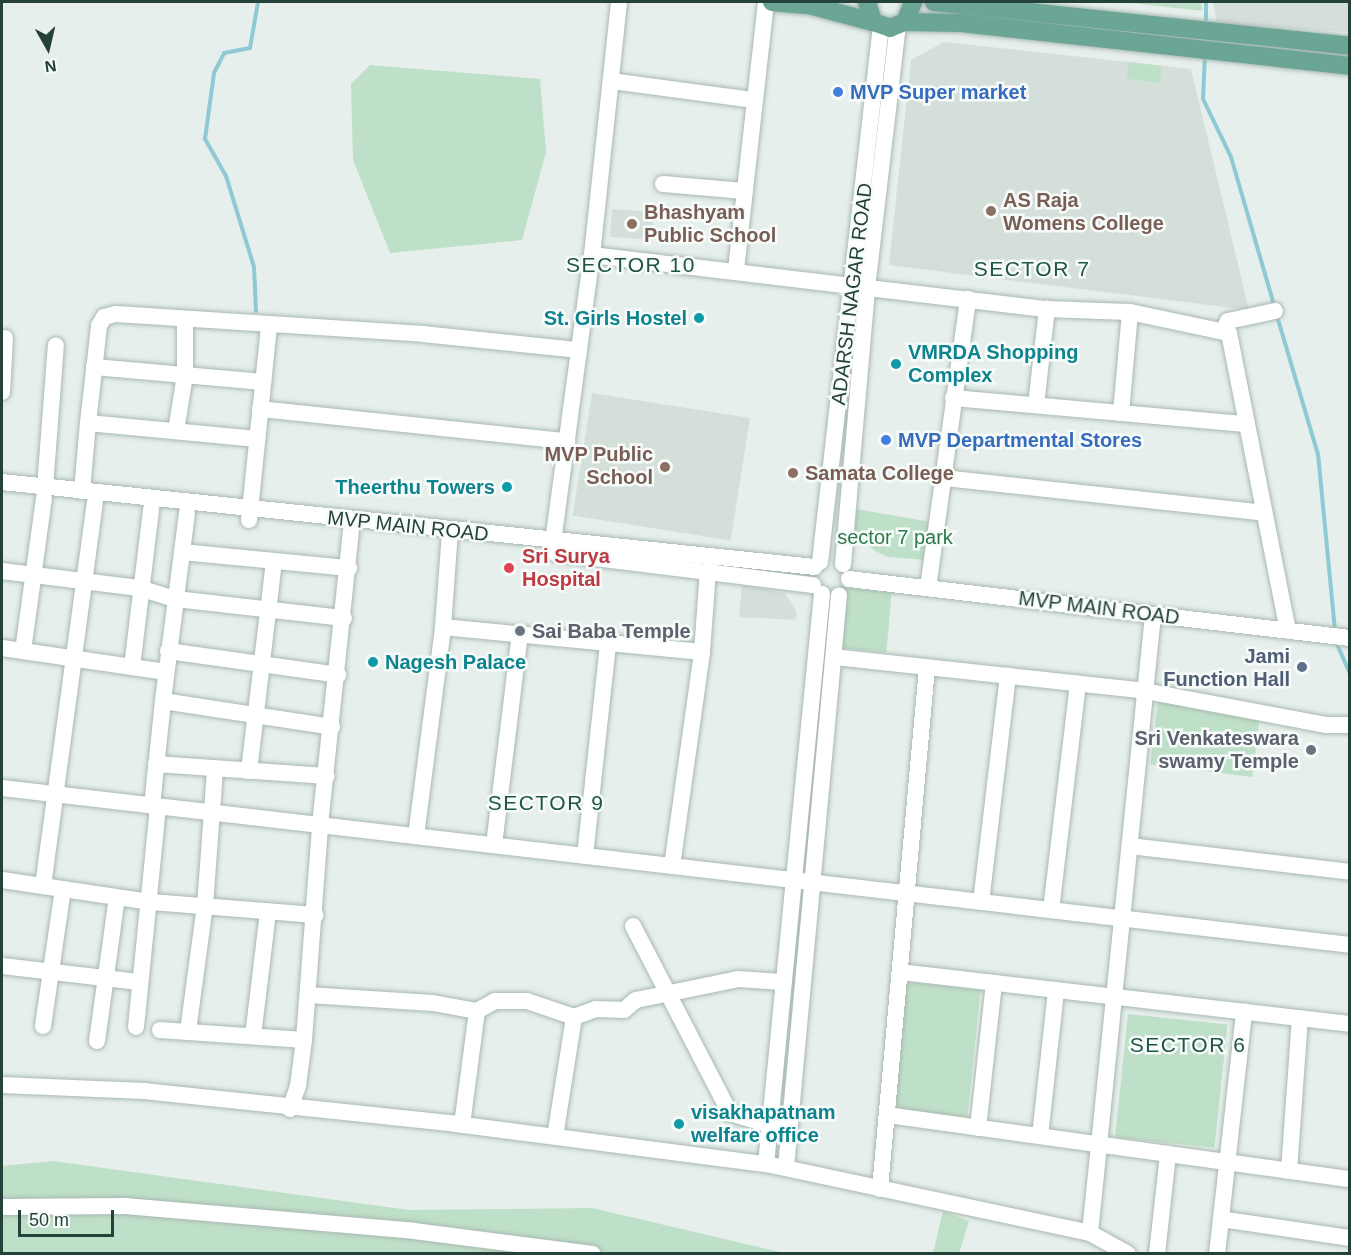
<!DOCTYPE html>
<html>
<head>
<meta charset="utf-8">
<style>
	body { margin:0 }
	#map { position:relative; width:1351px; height:1255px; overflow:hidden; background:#e6efeb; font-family:Arial,sans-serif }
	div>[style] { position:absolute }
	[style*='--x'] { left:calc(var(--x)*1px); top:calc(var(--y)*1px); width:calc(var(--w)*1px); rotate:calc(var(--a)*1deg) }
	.built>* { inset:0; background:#d4dfda; transform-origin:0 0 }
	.green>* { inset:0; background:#bfe0c8; transform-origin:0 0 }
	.stream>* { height:4px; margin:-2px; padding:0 2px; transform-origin:2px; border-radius:2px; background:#8ec9d4 }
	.roads { filter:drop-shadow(0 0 2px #a8b8b2) drop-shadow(0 0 2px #a8b8b2) }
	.minor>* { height:16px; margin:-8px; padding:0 8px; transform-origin:8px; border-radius:8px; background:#fff }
	.major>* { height:18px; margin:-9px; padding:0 9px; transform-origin:9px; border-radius:9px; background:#6aa596 }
	.dots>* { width:16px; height:16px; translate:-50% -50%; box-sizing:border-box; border:3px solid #f7fbf9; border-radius:50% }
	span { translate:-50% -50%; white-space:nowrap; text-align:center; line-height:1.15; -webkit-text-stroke:5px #f7fbf9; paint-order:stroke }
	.shop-label { font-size:20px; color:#366cbe; font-weight:700 }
	.left { translate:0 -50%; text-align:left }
	.education-label { font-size:20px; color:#785e54; font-weight:700 }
	.right { translate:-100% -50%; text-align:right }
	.street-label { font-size:20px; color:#24423a }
	.culture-label { font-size:20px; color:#0d838f; font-weight:700 }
	.park-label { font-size:20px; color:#2d7a4b }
	.health-label { font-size:20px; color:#be3a42; font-weight:700 }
	.worship-label { font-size:20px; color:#5b616d; font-weight:700 }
	.service-label { font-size:20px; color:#4e5e75; font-weight:700 }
	.neighbourhood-label { font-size:21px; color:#1f5548; letter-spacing:1.5px }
	.frame { position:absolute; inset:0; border:3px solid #24423a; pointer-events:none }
	.north { position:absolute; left:18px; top:18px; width:60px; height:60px; -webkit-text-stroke:4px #f7fbf9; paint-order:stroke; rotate:172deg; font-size:16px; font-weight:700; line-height:24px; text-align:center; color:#24423a }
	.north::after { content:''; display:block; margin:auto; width:21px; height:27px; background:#24423a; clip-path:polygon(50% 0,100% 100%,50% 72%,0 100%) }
	.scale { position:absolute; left:18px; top:1210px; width:96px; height:27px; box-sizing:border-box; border:3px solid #24423a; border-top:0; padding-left:8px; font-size:18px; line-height:21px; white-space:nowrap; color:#24423a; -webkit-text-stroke:4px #f7fbf9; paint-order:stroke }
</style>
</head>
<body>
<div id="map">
	<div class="built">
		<i style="clip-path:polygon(1213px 2px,1349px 2px,1349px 32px,1217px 24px)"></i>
		<i style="clip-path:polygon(944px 42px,1191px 69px,1249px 310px,889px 265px,911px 60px)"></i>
		<i style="left:612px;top:209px;width:42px;height:28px;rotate:4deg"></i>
		<i style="left:592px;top:393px;width:160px;height:124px;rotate:9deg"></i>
		<i style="clip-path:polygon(742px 585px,785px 593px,797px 613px,795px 620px,739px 617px)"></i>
	</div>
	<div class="green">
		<i style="clip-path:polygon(1122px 2px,1201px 2px,1202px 11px)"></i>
		<i style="left:1129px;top:62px;width:33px;height:17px;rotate:7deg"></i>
		<i style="clip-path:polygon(370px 65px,540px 79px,546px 152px,522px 240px,390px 253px,353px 160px,351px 84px)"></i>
		<i style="clip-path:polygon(856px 509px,931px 522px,926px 560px,888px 557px,875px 551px,855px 535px)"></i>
		<i style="left:840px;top:586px;width:52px;height:62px;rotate:5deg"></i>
		<i style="left:1158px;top:701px;width:103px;height:64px;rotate:7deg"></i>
		<i style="left:907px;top:982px;width:74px;height:133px;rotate:6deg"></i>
		<i style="left:1128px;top:1014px;width:100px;height:124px;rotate:6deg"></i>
		<i style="clip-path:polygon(53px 1161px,409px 1210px,592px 1208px,784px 1253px,2px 1253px,2px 1166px)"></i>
		<i style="clip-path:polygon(943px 1211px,969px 1221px,959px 1253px,933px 1253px)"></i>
	</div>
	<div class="stream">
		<i style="--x:1206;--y:27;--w:25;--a:-90"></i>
		<i style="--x:1205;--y:55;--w:44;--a:92.6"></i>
		<i style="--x:1203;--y:99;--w:64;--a:64.2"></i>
		<i style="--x:1231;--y:157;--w:154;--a:73.8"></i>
		<i style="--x:256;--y:311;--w:44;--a:-92.6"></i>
		<i style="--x:254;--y:267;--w:95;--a:-107.1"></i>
		<i style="--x:226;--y:176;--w:43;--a:-119.6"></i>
		<i style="--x:205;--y:139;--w:67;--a:-82.2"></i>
		<i style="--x:214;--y:73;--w:22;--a:-63"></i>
		<i style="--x:224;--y:53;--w:26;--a:-11"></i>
		<i style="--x:250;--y:48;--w:47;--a:-80.1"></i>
		<i style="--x:1277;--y:316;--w:144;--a:73.5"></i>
		<i style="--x:1318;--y:454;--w:178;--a:84.5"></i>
		<i style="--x:1336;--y:642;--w:35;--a:66"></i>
	</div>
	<div class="roads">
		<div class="minor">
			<i style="--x:611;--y:81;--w:144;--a:7.6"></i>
			<i style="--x:663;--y:184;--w:82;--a:4.9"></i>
			<i style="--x:592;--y:255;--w:458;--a:6.8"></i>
			<i style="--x:1047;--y:309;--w:83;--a:2.1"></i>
			<i style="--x:1130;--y:312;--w:101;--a:12"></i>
			<i style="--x:1229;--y:333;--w:303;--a:78.8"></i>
			<i style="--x:736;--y:270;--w:270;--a:-83.6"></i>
			<i style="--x:1223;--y:331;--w:11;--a:-63"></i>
			<i style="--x:1228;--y:321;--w:48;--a:-12"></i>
			<i style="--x:94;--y:367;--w:170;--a:5.1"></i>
			<i style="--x:2;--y:392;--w:54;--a:-86.8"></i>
			<i style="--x:953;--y:398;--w:294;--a:5.1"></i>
			<i style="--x:1036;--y:405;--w:97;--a:-83.5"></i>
			<i style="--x:260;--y:409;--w:309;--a:6"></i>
			<i style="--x:1121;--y:413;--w:101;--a:-84.9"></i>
			<i style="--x:88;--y:423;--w:98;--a:-83.5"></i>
			<i style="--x:99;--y:326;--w:10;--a:-61"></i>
			<i style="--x:104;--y:317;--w:12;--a:-14"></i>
			<i style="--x:116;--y:314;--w:308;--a:3.7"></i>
			<i style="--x:423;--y:334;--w:157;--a:5.9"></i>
			<i style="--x:176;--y:431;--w:57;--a:-80.9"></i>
			<i style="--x:185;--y:375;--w:55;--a:-90"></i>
			<i style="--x:944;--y:478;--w:322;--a:6.2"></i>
			<i style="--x:2;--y:482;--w:817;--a:5.97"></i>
			<i style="--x:45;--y:487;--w:142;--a:-85.6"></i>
			<i style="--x:82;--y:491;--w:68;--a:-85"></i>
			<i style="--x:88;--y:423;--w:170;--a:5.4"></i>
			<i style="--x:187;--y:513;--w:190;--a:97.3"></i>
			<i style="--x:163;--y:701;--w:171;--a:8.7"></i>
			<i style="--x:249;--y:520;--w:194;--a:-84.1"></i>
			<i style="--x:553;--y:542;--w:290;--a:-82.3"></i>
			<i style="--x:592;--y:255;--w:254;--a:-83.9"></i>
			<i style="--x:182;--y:552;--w:168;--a:5.5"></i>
			<i style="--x:555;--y:553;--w:260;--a:7.1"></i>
			<i style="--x:820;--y:562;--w:539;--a:-83.51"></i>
			<i style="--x:843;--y:564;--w:277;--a:-85"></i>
			<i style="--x:867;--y:288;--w:264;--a:-83.3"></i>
			<i style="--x:2;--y:571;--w:138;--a:7.1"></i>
			<i style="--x:139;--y:588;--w:39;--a:17"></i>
			<i style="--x:176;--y:599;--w:169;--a:6.5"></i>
			<i style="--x:849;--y:579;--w:504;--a:6.72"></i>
			<i style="--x:928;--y:588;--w:292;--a:-82.1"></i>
			<i style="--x:443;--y:627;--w:260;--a:5.5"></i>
			<i style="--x:2;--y:648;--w:166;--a:8.3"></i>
			<i style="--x:23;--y:651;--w:154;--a:-82.2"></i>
			<i style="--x:168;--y:651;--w:172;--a:8"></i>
			<i style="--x:834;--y:657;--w:313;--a:6.2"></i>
			<i style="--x:1145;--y:691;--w:185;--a:10.6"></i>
			<i style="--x:1327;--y:725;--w:23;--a:0"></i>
			<i style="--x:132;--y:667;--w:159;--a:-83.1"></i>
			<i style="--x:156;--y:764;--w:171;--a:4"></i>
			<i style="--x:249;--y:771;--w:211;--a:-83.2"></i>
			<i style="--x:2;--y:788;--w:1357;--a:6.64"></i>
			<i style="--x:152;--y:806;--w:106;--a:-84"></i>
			<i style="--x:416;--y:836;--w:211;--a:-82.6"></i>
			<i style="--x:443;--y:627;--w:96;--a:-85.8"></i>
			<i style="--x:494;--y:845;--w:213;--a:-83"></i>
			<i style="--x:1130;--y:846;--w:222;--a:6.7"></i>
			<i style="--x:585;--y:856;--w:214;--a:-83.8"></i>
			<i style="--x:672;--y:866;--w:216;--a:-82"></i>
			<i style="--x:702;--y:652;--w:82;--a:-85.8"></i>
			<i style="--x:2;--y:880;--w:151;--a:8.4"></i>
			<i style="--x:151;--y:902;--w:165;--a:4.5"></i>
			<i style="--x:43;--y:886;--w:387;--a:-82.3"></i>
			<i style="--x:981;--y:902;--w:228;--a:-83.2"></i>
			<i style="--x:1051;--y:910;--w:228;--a:-83.2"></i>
			<i style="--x:633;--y:926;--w:211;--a:62.6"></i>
			<i style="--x:730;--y:1113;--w:49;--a:16.6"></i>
			<i style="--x:2;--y:966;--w:138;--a:6.7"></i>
			<i style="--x:901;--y:972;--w:452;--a:6.6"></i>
			<i style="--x:308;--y:995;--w:125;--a:3.7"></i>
			<i style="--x:433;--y:1003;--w:45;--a:10.3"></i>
			<i style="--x:477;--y:1011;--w:115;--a:97.5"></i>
			<i style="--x:477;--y:1011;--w:21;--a:-29"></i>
			<i style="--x:495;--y:1001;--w:32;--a:0"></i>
			<i style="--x:527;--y:1001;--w:50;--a:18.8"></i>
			<i style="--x:574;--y:1017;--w:121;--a:99"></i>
			<i style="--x:574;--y:1017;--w:23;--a:-20"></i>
			<i style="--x:596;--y:1009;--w:28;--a:2"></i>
			<i style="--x:624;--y:1010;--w:16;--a:-40"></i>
			<i style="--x:636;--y:1000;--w:104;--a:-11.6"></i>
			<i style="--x:738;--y:979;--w:44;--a:3.9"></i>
			<i style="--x:43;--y:1026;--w:138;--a:-81.7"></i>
			<i style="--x:136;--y:1027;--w:221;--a:-84.3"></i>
			<i style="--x:160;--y:1030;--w:144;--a:4"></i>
			<i style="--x:188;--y:1031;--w:126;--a:-82.3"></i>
			<i style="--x:205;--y:906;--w:137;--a:-85.8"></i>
			<i style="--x:253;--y:1036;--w:125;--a:-83.1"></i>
			<i style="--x:97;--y:1041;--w:145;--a:-82.1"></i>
			<i style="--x:2;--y:1085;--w:142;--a:2.4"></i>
			<i style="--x:144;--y:1091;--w:314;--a:6"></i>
			<i style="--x:456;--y:1124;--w:313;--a:7.4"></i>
			<i style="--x:766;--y:1164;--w:331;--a:12"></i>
			<i style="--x:1090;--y:1233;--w:43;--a:28.9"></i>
			<i style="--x:290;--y:1109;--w:24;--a:-71"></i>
			<i style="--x:298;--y:1086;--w:46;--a:-82.6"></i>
			<i style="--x:304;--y:1040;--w:216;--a:-85.7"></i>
			<i style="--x:320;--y:825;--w:296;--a:-84"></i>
			<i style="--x:887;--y:1115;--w:467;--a:7.9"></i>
			<i style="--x:978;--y:1128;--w:146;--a:-83.7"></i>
			<i style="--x:1040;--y:1136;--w:147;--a:-83.7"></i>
			<i style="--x:766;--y:1164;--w:573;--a:-84.39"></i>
			<i style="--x:786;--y:1167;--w:574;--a:-84.71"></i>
			<i style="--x:1289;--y:1171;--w:153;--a:-85.9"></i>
			<i style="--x:880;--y:1189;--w:523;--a:-84.85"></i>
			<i style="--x:2;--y:1207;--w:123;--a:-0.5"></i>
			<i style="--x:125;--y:1206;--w:290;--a:4.9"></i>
			<i style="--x:414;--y:1231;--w:180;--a:7.3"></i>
			<i style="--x:1221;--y:1219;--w:130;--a:8.4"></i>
			<i style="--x:1090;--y:1233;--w:621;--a:-84.18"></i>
			<i style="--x:1157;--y:1254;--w:101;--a:-83.7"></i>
			<i style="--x:1217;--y:1254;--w:244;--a:-83.6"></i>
		</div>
		<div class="major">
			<i style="--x:772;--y:2;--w:37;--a:5"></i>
			<i style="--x:809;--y:5;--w:66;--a:14.9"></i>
			<i style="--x:867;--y:2;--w:21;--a:73"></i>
			<i style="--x:873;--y:22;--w:18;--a:19"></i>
			<i style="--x:890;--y:28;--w:16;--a:-22"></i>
			<i style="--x:905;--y:22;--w:22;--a:-68"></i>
			<i style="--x:934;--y:2;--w:418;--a:6"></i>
			<i style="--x:905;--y:22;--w:56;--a:1"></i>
			<i style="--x:961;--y:23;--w:391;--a:6.3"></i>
		</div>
	</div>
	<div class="dots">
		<i style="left:838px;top:92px;background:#3f7fe0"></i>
		<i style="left:991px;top:211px;background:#8d6e63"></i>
		<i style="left:632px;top:224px;background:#8d6e63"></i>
		<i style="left:699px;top:318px;background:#0f9aa8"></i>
		<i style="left:896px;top:364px;background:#0f9aa8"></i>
		<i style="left:886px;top:440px;background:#3f7fe0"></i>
		<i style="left:665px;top:467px;background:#8d6e63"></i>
		<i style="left:793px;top:473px;background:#8d6e63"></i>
		<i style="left:507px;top:487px;background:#0f9aa8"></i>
		<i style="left:509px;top:568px;background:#e0444e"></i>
		<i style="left:520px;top:631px;background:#6b7280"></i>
		<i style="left:373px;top:662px;background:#0f9aa8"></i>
		<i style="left:1302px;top:667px;background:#5c6f8a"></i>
		<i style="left:1311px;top:750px;background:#6b7280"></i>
		<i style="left:679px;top:1124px;background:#0f9aa8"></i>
	</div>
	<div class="shop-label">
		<span class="left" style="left:850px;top:92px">MVP Super market</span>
		<span class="left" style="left:898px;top:440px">MVP Departmental Stores</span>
	</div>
	<div class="education-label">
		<span class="left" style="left:1003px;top:212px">AS Raja<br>Womens College</span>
		<span class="left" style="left:644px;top:224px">Bhashyam<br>Public School</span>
		<span class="right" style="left:653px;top:466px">MVP Public<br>School</span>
		<span class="left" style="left:805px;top:473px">Samata College</span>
	</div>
	<div class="street-label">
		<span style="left:852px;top:294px;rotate:-83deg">ADARSH NAGAR ROAD</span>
		<span style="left:408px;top:526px;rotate:6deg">MVP MAIN ROAD</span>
		<span style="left:1099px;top:608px;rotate:7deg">MVP MAIN ROAD</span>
	</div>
	<div class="culture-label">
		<span class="right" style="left:687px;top:318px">St. Girls Hostel</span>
		<span class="left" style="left:908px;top:364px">VMRDA Shopping<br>Complex</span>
		<span class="right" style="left:495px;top:487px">Theerthu Towers</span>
		<span class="left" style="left:385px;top:662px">Nagesh Palace</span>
		<span class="left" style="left:691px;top:1124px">visakhapatnam<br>welfare office</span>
	</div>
	<div class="park-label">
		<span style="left:895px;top:537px">sector 7 park</span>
	</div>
	<div class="health-label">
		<span class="left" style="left:522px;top:568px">Sri Surya<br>Hospital</span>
	</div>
	<div class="worship-label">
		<span class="left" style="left:532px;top:631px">Sai Baba Temple</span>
		<span class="right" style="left:1299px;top:750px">Sri Venkateswara<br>swamy Temple</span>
	</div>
	<div class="service-label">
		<span class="right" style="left:1290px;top:668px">Jami<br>Function Hall</span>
	</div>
	<div class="neighbourhood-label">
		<span style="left:631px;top:265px">SECTOR 10</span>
		<span style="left:1032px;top:269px">SECTOR 7</span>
		<span style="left:546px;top:803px">SECTOR 9</span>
		<span style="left:1188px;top:1045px">SECTOR 6</span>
	</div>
	<div class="frame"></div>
	<div class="north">N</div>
	<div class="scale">50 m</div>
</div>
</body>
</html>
